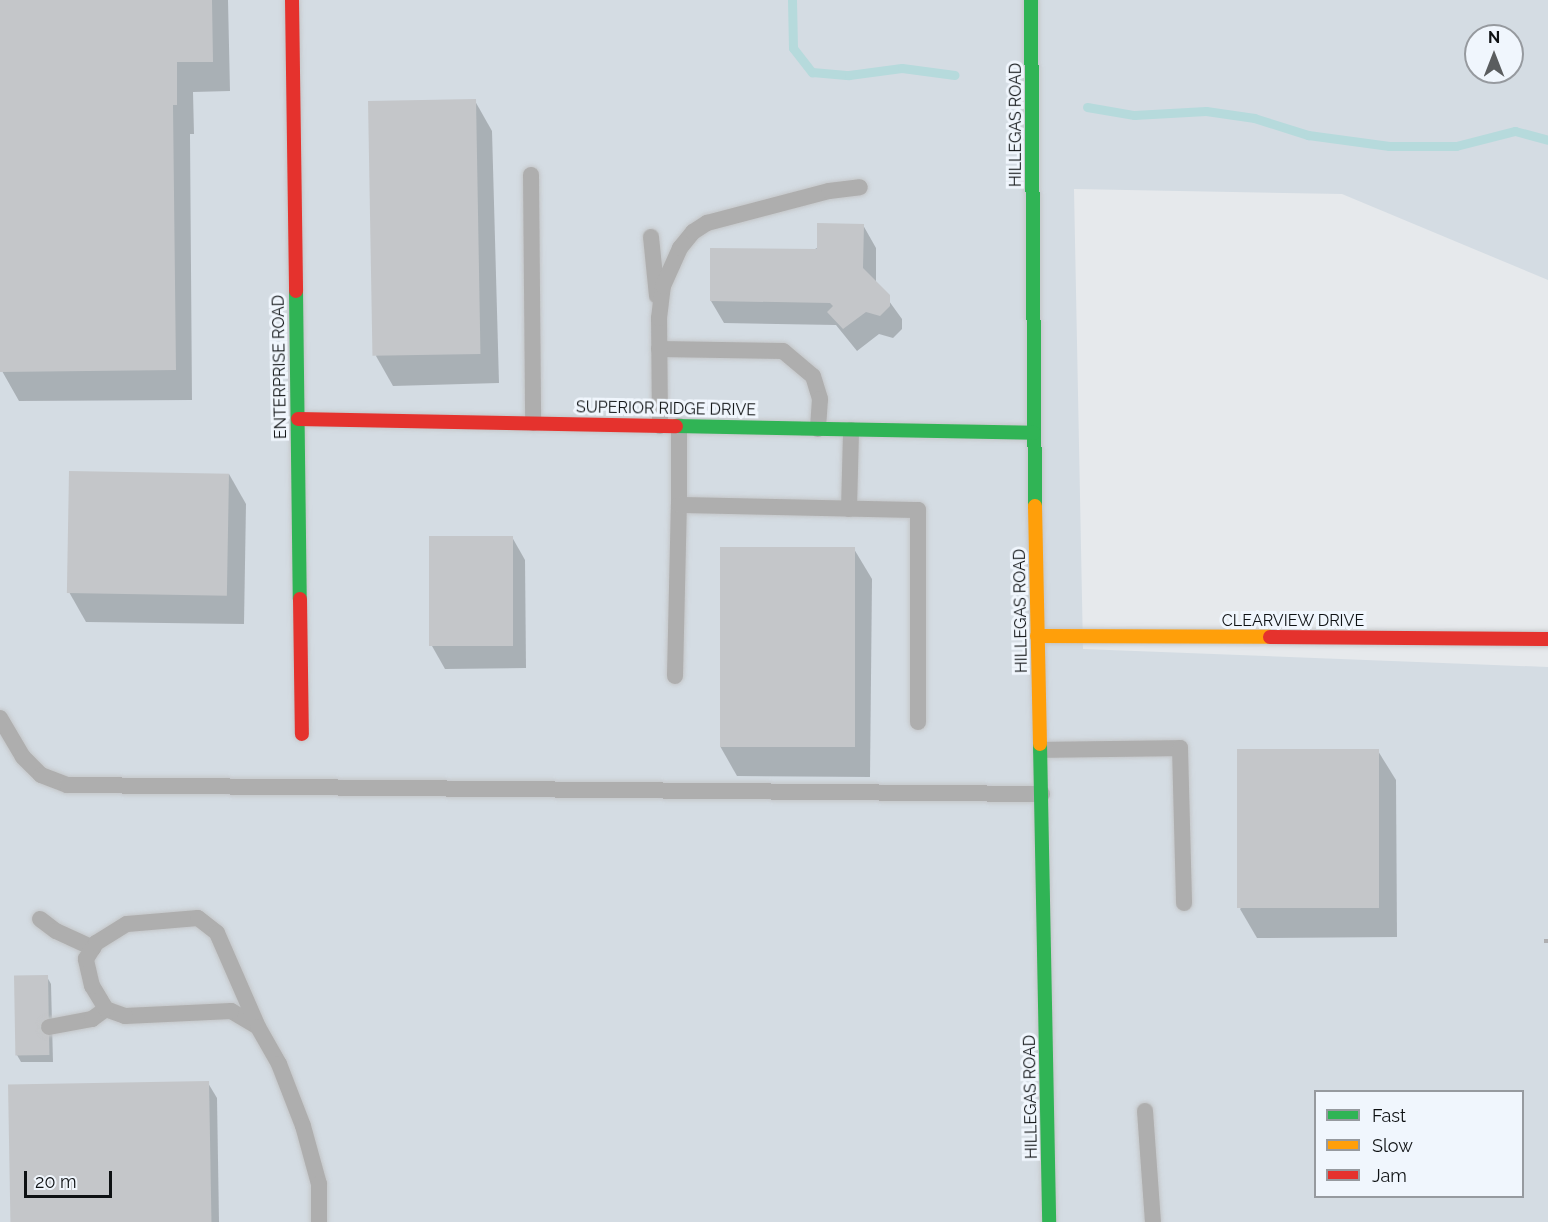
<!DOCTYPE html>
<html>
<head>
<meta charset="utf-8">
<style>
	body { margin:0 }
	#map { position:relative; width:1548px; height:1222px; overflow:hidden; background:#e6e9ec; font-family:Raleway,sans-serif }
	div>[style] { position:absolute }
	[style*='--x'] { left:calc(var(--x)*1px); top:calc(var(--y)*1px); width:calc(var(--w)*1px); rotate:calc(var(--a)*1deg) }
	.built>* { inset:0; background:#d4dce3 }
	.shadow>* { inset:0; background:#0003 }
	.stream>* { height:9px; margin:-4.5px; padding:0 4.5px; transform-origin:4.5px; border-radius:4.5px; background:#b6dadc }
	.building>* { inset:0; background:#c4c6c9; transform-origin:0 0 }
	.path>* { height:4px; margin-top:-2px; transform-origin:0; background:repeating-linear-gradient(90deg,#aeaeb0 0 6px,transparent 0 9px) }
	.roads { filter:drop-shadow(0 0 2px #c4c6c8) drop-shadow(0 0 2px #c4c6c8) }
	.lane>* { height:16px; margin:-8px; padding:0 8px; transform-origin:8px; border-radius:8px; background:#aeaeae }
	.fast>* { height:14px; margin:-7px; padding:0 7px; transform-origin:7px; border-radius:7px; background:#30b455 }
	.slow>* { height:14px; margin:-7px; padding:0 7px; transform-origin:7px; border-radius:7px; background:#ff9f0a }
	.jam>* { height:14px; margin:-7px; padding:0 7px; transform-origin:7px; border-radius:7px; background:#e5322d }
	span { translate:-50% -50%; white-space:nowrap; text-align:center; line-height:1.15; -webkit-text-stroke:6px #f0f6fd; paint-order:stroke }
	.street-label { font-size:16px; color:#0e1113 }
	.legend { position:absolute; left:1314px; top:1090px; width:210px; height:108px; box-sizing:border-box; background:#f0f6fd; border:2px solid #969a9f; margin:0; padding:8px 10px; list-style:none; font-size:18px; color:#0e1113 }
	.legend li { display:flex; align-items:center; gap:12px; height:30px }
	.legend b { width:30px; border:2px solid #969a9f }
	.north { position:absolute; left:1464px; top:24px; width:60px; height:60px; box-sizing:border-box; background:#f0f6fd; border:2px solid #969a9f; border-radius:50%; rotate:0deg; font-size:16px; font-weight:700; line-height:24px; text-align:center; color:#0e1113 }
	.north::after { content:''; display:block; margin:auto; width:21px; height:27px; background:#5a5d5f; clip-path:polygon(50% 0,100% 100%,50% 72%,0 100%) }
	.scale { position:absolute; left:24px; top:1171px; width:88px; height:27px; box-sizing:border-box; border:3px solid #0e1113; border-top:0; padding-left:8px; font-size:18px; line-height:21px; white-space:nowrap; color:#0e1113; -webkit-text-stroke:4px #f0f6fd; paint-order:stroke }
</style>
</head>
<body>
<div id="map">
	<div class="built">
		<i style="clip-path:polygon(evenodd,0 0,1548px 0,1548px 280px,1342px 194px,1074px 189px,1083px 649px,1548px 667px,1548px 1222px,0 1222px,0 0,1476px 36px,1512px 36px,1512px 72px,1476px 72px,1476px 36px,0 0,1316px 1092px,1522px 1092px,1522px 1196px,1316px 1196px,1316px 1092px)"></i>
	</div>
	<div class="shadow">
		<i style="clip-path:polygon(0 0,228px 0,230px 91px,193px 92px,194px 134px,190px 134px,192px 400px,19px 401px,2px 371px)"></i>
		<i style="clip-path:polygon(475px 101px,492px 131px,499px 383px,393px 386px,376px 356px)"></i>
		<i style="clip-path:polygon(863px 225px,876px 248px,876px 283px,902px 319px,902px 329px,893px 338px,879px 334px,857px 351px,836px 325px,724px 323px,711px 301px)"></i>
		<i style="clip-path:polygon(229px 474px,246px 504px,244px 624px,86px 622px,69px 592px)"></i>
		<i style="clip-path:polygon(512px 537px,525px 560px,526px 668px,445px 669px,432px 646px)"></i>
		<i style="clip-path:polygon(854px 549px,872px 579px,870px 777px,737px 776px,720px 746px)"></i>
		<i style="clip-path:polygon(1378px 751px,1396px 780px,1397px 937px,1257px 938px,1240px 909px)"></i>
		<i style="clip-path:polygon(47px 977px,51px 984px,53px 1062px,21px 1062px,17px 1055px)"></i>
		<i style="clip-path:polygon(208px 1083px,217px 1098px,219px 1222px,12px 1222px)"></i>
	</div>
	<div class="stream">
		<i style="--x:792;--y:0;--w:48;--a:88.8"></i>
		<i style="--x:793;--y:48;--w:31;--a:52"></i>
		<i style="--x:812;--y:72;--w:37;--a:5"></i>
		<i style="--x:849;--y:75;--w:53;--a:-7.5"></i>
		<i style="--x:902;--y:68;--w:53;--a:7.5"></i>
		<i style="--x:1087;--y:107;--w:48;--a:9.7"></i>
		<i style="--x:1134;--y:115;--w:72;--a:-3.2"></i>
		<i style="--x:1206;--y:111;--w:49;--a:8.3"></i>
		<i style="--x:1254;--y:118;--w:57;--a:17.5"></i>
		<i style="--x:1308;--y:135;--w:82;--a:7.7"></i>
		<i style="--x:1389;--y:146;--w:67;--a:0"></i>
		<i style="--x:1456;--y:146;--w:61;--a:-14.3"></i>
		<i style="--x:1515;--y:131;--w:34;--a:15"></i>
	</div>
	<div class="building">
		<i style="clip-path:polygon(0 0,212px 0,213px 62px,177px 62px,177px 105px,173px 105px,176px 370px,0 372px)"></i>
		<i style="left:476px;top:99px;width:255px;height:108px;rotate:89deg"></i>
		<i style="clip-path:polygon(817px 223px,864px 224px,863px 268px,890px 295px,890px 306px,880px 316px,866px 312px,843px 329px,827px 312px,833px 306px,830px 303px,710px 301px,710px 248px,817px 249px)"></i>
		<i style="left:69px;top:471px;width:160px;height:122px;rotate:1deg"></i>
		<i style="left:429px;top:536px;width:84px;height:110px"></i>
		<i style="left:720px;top:547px;width:135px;height:200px"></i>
		<i style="left:1379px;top:749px;width:159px;height:142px;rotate:90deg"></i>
		<i style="left:48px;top:975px;width:80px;height:34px;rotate:89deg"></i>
		<i style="left:209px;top:1081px;width:141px;height:201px;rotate:89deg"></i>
	</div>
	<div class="path">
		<i style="--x:1544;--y:941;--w:4;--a:0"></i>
	</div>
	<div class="roads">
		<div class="lane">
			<i style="--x:531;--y:175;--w:248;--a:89.5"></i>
			<i style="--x:651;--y:237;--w:59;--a:84.2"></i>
			<i style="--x:659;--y:349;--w:124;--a:0.9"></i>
			<i style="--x:783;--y:351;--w:39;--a:40"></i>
			<i style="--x:813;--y:376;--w:24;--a:73"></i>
			<i style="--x:820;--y:399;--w:30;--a:94"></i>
			<i style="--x:660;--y:426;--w:108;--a:-90.5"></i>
			<i style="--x:659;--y:318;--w:32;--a:-83"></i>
			<i style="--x:663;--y:286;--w:42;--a:-65.9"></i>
			<i style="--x:680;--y:248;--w:21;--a:-51"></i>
			<i style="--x:693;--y:232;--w:17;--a:-33"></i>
			<i style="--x:707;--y:223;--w:126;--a:-14.7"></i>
			<i style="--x:829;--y:191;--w:31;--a:-7"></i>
			<i style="--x:679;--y:426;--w:79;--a:90"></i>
			<i style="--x:849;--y:509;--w:79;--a:-88.5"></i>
			<i style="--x:675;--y:676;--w:171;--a:-88.7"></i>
			<i style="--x:679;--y:505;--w:239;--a:1.2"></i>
			<i style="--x:918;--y:510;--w:212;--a:90"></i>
			<i style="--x:0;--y:718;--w:45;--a:59.5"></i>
			<i style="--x:23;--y:757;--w:25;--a:45"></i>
			<i style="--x:41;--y:775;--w:28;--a:21"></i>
			<i style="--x:67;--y:785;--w:975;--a:0.53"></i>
			<i style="--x:1041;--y:750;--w:139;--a:-0.8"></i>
			<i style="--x:1180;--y:748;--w:155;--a:88.5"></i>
			<i style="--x:40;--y:919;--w:20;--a:37"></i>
			<i style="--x:56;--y:931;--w:41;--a:24.7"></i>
			<i style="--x:49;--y:1027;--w:44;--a:-10.5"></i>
			<i style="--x:92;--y:1019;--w:17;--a:-36"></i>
			<i style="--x:258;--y:1027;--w:31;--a:-149"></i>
			<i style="--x:231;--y:1011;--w:106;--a:177.3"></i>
			<i style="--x:125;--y:1016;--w:20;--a:-160"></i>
			<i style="--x:106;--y:1009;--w:27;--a:-121"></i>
			<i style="--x:92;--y:986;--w:28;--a:-103"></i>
			<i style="--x:86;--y:959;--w:19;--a:-58"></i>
			<i style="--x:96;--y:943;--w:36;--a:-32"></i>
			<i style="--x:127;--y:924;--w:71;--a:-4.8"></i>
			<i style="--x:198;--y:918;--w:24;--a:38"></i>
			<i style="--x:217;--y:933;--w:103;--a:66.4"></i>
			<i style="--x:258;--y:1027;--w:43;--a:60.4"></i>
			<i style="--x:279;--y:1064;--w:66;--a:68.8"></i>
			<i style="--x:303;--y:1126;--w:60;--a:74.6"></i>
			<i style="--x:319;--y:1184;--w:38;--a:90"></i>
			<i style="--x:1145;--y:1111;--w:111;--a:85.9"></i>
		</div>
		<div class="fast">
			<i style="--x:1031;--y:0;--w:506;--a:89.55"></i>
			<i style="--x:296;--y:291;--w:308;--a:89.3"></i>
			<i style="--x:676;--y:426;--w:358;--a:1.1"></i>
			<i style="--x:1040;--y:744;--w:478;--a:88.9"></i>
		</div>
		<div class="slow">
			<i style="--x:1035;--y:506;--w:238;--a:88.8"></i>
			<i style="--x:1037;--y:636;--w:233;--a:0.2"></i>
		</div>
		<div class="jam">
			<i style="--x:292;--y:0;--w:291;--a:89.2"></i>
			<i style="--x:298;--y:419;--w:378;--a:1.1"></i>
			<i style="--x:300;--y:599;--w:135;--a:89.2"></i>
			<i style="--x:1270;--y:637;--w:278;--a:0.4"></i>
		</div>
	</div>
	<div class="street-label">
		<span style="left:1016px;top:125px;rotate:-90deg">HILLEGAS ROAD</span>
		<span style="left:280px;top:367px;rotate:-91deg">ENTERPRISE ROAD</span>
		<span style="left:666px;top:409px;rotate:1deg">SUPERIOR RIDGE DRIVE</span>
		<span style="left:1021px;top:611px;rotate:-91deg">HILLEGAS ROAD</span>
		<span style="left:1293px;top:621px">CLEARVIEW DRIVE</span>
		<span style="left:1031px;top:1097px;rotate:-91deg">HILLEGAS ROAD</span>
	</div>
	<ul class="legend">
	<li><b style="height:8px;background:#30b455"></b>Fast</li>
	<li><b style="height:8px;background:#ff9f0a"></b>Slow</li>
	<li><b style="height:8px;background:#e5322d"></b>Jam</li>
	</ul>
	<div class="north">N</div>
	<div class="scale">20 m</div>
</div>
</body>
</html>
